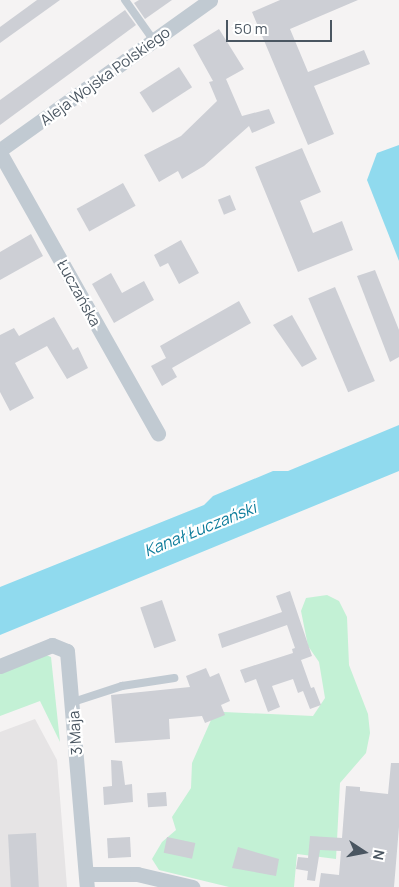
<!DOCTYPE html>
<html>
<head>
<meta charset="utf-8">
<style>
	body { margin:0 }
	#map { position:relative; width:399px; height:887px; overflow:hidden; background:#f5f3f3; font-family:Manrope,sans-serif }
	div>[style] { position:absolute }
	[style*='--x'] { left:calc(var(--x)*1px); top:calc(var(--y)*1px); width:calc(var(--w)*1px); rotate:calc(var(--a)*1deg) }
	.education>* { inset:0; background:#e6e4e5 }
	.green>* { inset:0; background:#c3f1d5 }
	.water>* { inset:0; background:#90daee }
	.building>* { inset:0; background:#cdcfd5; transform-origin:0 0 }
	.lane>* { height:8px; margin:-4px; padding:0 4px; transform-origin:4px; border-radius:4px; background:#c1cad2 }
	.street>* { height:15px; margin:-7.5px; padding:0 7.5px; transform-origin:7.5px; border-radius:7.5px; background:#c1cad2 }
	span { translate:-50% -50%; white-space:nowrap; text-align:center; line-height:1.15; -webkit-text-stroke:4.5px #fff; paint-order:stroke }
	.street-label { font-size:15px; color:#4a5661 }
	.water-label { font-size:16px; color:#0c7c9b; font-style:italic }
	.north { position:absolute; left:339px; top:827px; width:50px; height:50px; -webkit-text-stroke:4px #fff; paint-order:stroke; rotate:101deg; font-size:14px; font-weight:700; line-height:20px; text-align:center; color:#4a5661 }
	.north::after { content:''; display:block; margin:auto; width:18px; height:22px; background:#4a5661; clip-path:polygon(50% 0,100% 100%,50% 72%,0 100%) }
	.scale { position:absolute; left:226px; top:20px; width:106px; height:22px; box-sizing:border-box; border:2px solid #4a5661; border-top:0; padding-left:6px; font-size:15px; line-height:18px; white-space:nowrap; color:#4a5661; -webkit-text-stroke:4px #fff; paint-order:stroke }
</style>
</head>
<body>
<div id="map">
	<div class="education">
		<i style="clip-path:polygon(35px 719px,57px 760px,67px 887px,0 887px,0 732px)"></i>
	</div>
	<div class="green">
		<i style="clip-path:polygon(327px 595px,339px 601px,347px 617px,349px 665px,368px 714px,370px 733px,366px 753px,340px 783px,336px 859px,297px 854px,294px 887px,229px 887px,159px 870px,152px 859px,162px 842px,176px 830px,172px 817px,191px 788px,192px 763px,211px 720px,224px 712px,313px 716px,325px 698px,319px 662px,308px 646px,301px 611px,306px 598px)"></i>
		<i style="clip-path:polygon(46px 655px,51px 657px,60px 742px,40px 701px,0 716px,0 671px)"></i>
	</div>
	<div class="water">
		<i style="clip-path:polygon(399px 145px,399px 261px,367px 180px,377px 153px)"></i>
		<i style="clip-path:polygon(399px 425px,399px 471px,0 635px,0 587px,204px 505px,213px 496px,273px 471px,288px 471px)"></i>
	</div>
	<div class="building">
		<i style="clip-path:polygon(37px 0,60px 0,0 43px,0 27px)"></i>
		<i style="clip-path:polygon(139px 0,172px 0,145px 19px,134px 3px)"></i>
		<i style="clip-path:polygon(280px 0,358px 0,290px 29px,308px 72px,364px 50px,370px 64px,314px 86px,334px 134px,308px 145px,252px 12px)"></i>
		<i style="clip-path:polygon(125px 10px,136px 25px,0 125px,0 100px)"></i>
		<i style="clip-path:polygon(219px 29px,244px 69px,226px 79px,242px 116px,269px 109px,275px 123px,252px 133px,249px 126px,204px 166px,182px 179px,178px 171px,159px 182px,144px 155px,181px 136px,217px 101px,209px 82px,213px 81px,193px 45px)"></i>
		<i style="left:179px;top:67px;width:24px;height:47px;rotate:57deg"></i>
		<i style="clip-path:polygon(302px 148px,321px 192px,300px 201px,313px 233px,342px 221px,353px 250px,298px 272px,255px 167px)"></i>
		<i style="left:123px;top:183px;width:26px;height:53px;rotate:61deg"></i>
		<i style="left:230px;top:195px;width:16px;height:13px;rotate:68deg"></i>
		<i style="clip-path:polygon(31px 234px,43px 256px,0 280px,0 252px)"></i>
		<i style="clip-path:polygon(181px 240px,199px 273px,179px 284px,168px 263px,160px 267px,154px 255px)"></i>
		<i style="clip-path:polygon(375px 270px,399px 330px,399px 357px,390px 362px,357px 276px)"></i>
		<i style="clip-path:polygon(111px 273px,122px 293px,144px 281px,154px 300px,114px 323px,92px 284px)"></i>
		<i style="left:335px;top:287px;width:102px;height:29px;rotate:67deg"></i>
		<i style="clip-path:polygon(239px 301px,251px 323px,172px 368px,177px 377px,162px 386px,151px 366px,166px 358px,160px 346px)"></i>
		<i style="clip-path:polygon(292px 315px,317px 359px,302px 367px,273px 325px)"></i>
		<i style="clip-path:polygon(54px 317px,73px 350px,78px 347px,88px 368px,67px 379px,47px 346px,15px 363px,34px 398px,10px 411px,0 392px,0 335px,14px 328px,19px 336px)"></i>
		<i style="clip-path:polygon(290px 591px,312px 656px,301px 660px,311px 688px,308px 689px,314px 687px,321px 705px,310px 709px,303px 691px,298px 693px,293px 679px,272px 686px,280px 707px,268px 712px,256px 679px,245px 683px,240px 670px,293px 653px,292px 649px,295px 648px,287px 625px,222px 648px,218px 634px,282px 612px,276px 596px)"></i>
		<i style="left:162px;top:600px;width:43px;height:23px;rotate:71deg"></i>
		<i style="clip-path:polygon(206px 668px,210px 677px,219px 673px,230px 701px,221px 705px,225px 715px,205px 723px,202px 716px,169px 719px,170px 739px,115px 743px,111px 695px,190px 687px,186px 676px)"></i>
		<i style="clip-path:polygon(111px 760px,122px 761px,125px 785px,132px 784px,133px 802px,104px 805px,103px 787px,112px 786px)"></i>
		<i style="clip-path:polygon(391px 763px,399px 763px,399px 827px,394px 887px,319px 887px,321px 873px,339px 875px,341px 851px,320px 850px,315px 881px,307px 880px,308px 871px,296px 869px,298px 857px,308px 858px,310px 836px,342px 838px,346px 786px,360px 787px,360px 791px,388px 794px)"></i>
		<i style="left:166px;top:792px;width:14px;height:19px;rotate:86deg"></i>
		<i style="left:36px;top:833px;width:54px;height:28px;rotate:87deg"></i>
		<i style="left:130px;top:837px;width:20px;height:23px;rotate:87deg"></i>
		<i style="left:167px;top:837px;width:29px;height:16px;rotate:12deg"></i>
		<i style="clip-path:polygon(238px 847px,279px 859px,276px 876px,232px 868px)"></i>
	</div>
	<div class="lane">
		<i style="--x:125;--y:0;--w:50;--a:54.7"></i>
		<i style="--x:73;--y:702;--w:52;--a:-18.1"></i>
		<i style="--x:122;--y:686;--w:53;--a:-8.7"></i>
	</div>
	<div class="street">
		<i style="--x:0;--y:150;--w:258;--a:-35.5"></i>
		<i style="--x:0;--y:153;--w:322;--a:60.6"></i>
		<i style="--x:0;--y:666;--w:56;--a:-22"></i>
		<i style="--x:52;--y:645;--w:16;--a:22"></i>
		<i style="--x:67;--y:651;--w:237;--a:85.2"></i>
		<i style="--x:86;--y:874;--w:51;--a:0"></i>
		<i style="--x:137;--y:874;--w:57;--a:13.3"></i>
	</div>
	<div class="street-label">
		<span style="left:105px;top:76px;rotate:-36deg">Aleja Wojska Polskiego</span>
		<span style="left:79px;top:293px;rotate:61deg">Łuczańska</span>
		<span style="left:75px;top:733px;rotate:-94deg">3 Maja</span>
	</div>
	<div class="water-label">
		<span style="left:200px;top:529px;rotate:-22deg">Kanał Łuczański</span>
	</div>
	<div class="north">N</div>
	<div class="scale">50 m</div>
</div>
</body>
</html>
